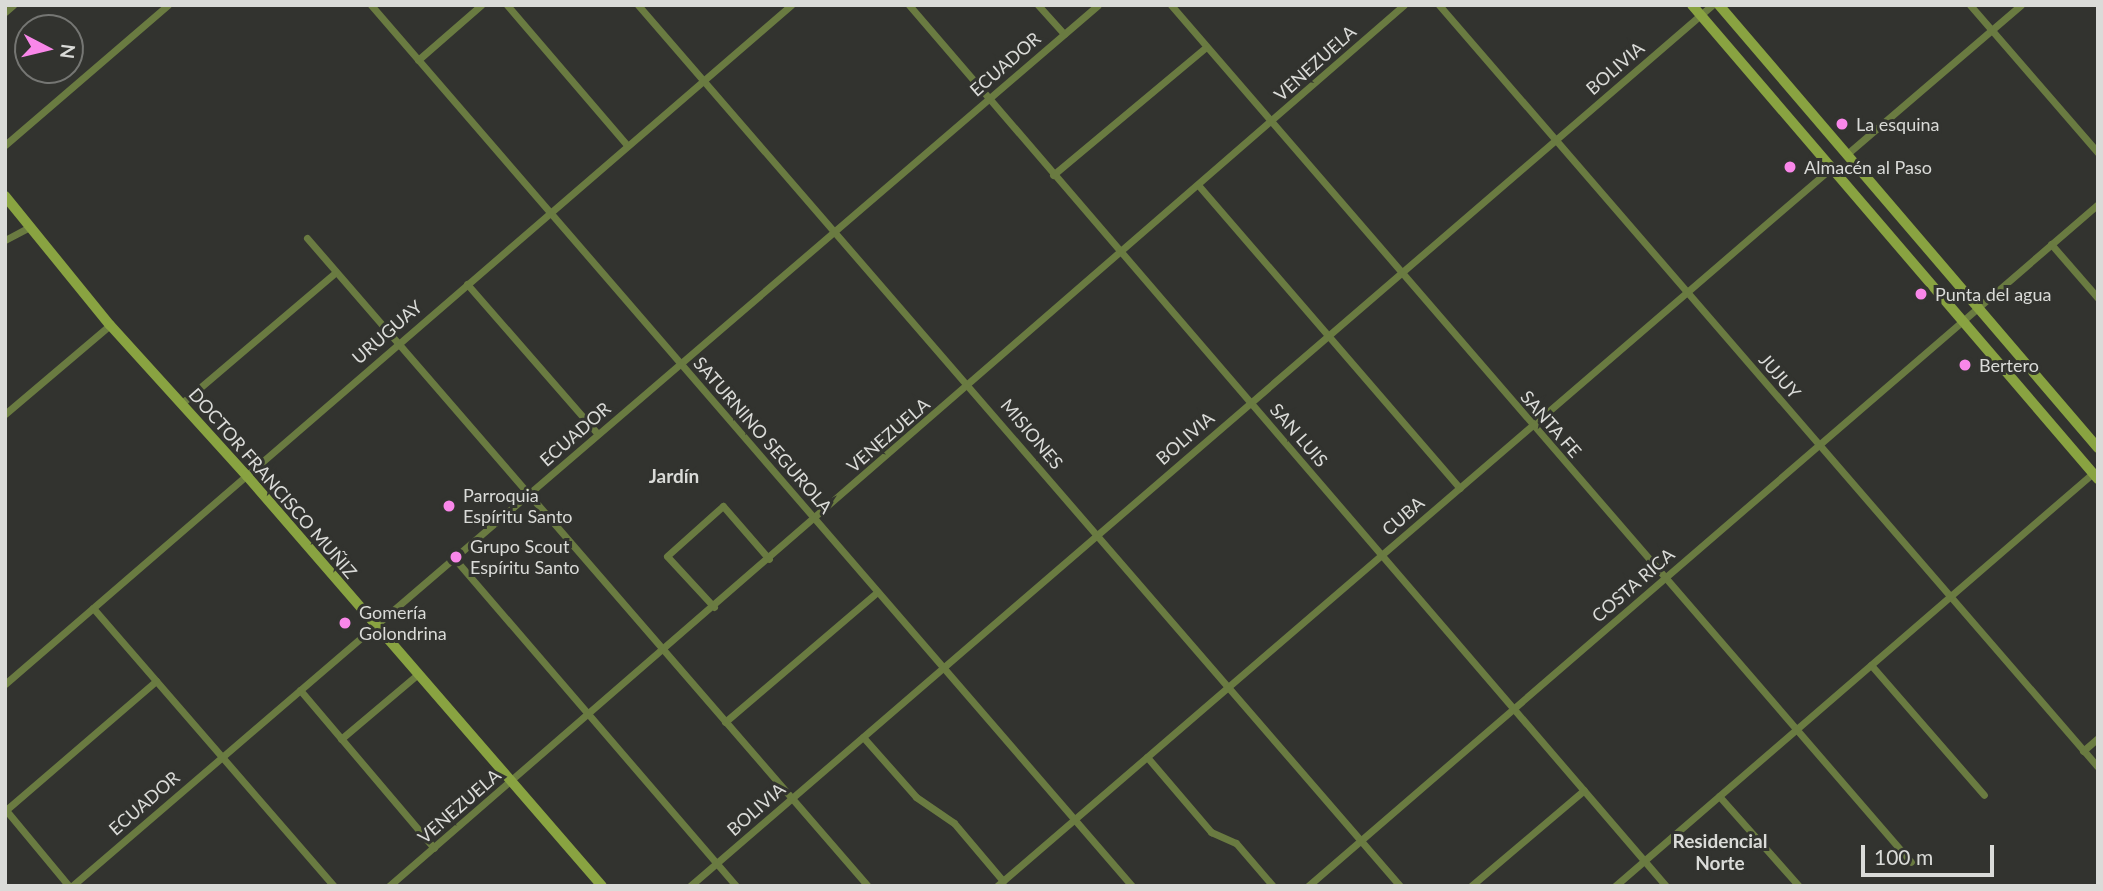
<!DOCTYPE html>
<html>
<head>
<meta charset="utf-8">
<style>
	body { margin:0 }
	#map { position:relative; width:2103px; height:891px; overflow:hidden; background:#32332f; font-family:Lato,sans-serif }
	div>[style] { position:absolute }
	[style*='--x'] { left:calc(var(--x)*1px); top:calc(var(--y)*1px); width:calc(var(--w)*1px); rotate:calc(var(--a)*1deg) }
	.minor>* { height:7px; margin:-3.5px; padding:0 3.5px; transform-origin:3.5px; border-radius:3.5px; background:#6a7b41 }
	.secondary>* { height:10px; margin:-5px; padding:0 5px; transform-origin:5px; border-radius:5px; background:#89a341 }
	.dots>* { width:19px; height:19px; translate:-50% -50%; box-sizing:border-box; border:4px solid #32332f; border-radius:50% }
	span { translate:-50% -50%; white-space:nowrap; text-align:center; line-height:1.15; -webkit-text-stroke:6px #32332f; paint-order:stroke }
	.street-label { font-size:18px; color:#dadbd8 }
	.poi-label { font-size:18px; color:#dadbd8 }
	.left { translate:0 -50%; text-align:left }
	.neighbourhood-label { font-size:19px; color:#dadbd8; font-weight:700 }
	.frame { position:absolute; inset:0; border:7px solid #dadbd8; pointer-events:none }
	.north { position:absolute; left:14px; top:14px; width:70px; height:70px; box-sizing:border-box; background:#32332f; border:2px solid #757673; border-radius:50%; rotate:97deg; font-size:19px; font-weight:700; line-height:28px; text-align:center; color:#dadbd8 }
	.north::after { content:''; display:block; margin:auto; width:24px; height:32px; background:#f987e9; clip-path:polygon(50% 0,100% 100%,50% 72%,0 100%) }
	.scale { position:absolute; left:1861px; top:845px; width:133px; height:32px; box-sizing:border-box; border:4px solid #dadbd8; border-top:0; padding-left:9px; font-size:21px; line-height:24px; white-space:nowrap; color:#dadbd8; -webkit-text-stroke:5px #32332f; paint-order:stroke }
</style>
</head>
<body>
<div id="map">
	<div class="minor">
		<i style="--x:371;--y:5;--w:1164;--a:49.18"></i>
		<i style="--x:507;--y:5;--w:184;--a:49.4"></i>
		<i style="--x:638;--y:5;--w:1165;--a:49.14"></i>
		<i style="--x:909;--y:5;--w:1162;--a:49.33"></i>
		<i style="--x:1038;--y:5;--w:39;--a:48"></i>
		<i style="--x:1171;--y:5;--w:1132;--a:49.19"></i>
		<i style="--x:1439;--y:5;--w:1007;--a:49.15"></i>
		<i style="--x:1970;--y:5;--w:196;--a:49.1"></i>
		<i style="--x:5;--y:12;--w:11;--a:-41"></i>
		<i style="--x:418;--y:60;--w:84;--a:-41.1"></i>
		<i style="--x:5;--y:145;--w:215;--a:-40.7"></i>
		<i style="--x:1847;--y:154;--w:229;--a:-40.6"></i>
		<i style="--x:1053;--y:175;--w:199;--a:-39.9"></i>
		<i style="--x:1199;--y:186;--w:399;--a:49.2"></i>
		<i style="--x:307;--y:238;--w:857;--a:49.12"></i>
		<i style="--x:5;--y:240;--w:27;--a:-28"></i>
		<i style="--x:2051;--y:244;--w:72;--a:49"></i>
		<i style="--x:467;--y:284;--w:199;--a:48.9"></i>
		<i style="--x:182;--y:403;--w:202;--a:-40.4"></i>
		<i style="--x:5;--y:414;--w:138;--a:-40.3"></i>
		<i style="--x:454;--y:558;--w:433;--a:49.3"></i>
		<i style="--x:714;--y:607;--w:69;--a:-132.7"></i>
		<i style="--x:667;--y:556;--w:75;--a:-41.8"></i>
		<i style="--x:723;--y:506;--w:70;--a:49"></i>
		<i style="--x:93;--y:608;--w:368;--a:49.1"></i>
		<i style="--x:1871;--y:665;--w:172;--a:49"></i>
		<i style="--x:5;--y:684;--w:1039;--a:-40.82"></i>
		<i style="--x:300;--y:690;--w:207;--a:49.7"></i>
		<i style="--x:725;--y:722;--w:200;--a:-40.5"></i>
		<i style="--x:863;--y:737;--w:80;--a:48.5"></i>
		<i style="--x:916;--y:797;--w:46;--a:34.4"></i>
		<i style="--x:954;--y:823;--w:76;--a:49.8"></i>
		<i style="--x:341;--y:739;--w:101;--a:-40.2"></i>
		<i style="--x:2083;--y:751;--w:20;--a:-41"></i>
		<i style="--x:1147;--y:757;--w:99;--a:49.5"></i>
		<i style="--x:1211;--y:832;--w:27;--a:24"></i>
		<i style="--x:1236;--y:843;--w:57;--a:49.3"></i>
		<i style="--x:1719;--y:796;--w:120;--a:48.4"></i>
		<i style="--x:5;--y:809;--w:100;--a:50.3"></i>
		<i style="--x:6;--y:810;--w:198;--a:-40.7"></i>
		<i style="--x:72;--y:886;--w:1352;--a:-40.65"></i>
		<i style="--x:389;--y:886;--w:1344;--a:-40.96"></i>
		<i style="--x:690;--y:886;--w:1349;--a:-40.76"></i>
		<i style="--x:997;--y:886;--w:1099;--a:-40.72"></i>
		<i style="--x:1308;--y:886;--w:1044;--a:-40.8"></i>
		<i style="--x:1471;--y:886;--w:148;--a:-40.3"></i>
		<i style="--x:1615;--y:886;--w:632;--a:-40.83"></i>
	</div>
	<div class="secondary">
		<i style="--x:1692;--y:5;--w:624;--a:49.42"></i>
		<i style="--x:1719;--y:5;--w:583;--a:49.45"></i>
		<i style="--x:5;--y:196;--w:166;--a:50.9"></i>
		<i style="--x:110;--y:325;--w:204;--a:47.8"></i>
		<i style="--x:247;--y:476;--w:542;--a:49.11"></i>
	</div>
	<div class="dots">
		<i style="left:1842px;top:124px;background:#f987e9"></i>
		<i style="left:1790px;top:167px;background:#f987e9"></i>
		<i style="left:1921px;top:294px;background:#f987e9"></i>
		<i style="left:1965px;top:365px;background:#f987e9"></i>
		<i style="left:449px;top:506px;background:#f987e9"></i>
		<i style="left:456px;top:557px;background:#f987e9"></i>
		<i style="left:345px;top:623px;background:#f987e9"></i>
	</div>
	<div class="street-label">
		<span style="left:1315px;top:63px;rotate:-42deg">VENEZUELA</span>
		<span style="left:1005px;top:64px;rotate:-41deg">ECUADOR</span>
		<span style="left:1615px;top:68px;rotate:-41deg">BOLIVIA</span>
		<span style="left:387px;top:332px;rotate:-41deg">URUGUAY</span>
		<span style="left:1780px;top:376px;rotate:49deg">JUJUY</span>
		<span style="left:1551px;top:424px;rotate:49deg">SANTA FE</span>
		<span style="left:575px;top:434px;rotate:-41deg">ECUADOR</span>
		<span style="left:1032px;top:434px;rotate:50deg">MISIONES</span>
		<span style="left:763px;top:435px;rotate:49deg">SATURNINO SEGUROLA</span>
		<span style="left:888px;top:435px;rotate:-41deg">VENEZUELA</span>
		<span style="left:1299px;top:435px;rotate:49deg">SAN LUIS</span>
		<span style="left:1185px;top:438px;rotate:-41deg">BOLIVIA</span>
		<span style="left:273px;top:483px;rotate:49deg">DOCTOR FRANCISCO MUÑIZ</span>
		<span style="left:1403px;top:516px;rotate:-41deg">CUBA</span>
		<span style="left:1633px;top:585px;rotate:-41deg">COSTA RICA</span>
		<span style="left:144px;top:803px;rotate:-41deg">ECUADOR</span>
		<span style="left:459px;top:806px;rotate:-41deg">VENEZUELA</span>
		<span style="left:756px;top:809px;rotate:-41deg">BOLIVIA</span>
	</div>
	<div class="poi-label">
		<span class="left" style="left:1856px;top:124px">La esquina</span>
		<span class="left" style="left:1804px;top:167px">Almacén al Paso</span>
		<span class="left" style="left:1935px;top:294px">Punta del agua</span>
		<span class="left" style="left:1979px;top:365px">Bertero</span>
		<span class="left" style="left:463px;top:506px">Parroquia<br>Espíritu Santo</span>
		<span class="left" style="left:470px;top:557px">Grupo Scout<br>Espíritu Santo</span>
		<span class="left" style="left:359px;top:623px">Gomería<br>Golondrina</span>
	</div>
	<div class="neighbourhood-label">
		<span style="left:674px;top:476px">Jardín</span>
		<span style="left:1720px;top:852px">Residencial<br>Norte</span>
	</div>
	<div class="frame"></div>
	<div class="north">N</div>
	<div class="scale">100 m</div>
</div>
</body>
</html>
